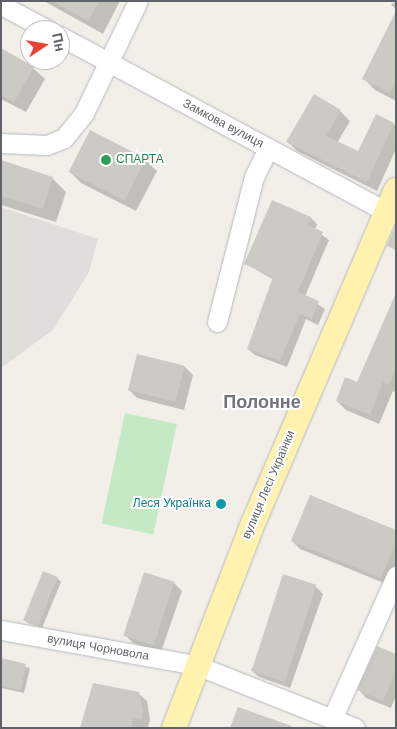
<!DOCTYPE html>
<html>
<head>
<meta charset="utf-8">
<style>
	body { margin:0 }
	#map { position:relative; width:397px; height:729px; overflow:hidden; background:#f1efe8; font-family:Helvetica,sans-serif }
	div>[style] { position:absolute }
	[style*='--x'] { left:calc(var(--x)*1px); top:calc(var(--y)*1px); width:calc(var(--w)*1px); rotate:calc(var(--a)*1deg) }
	.industrial>* { inset:0; background:#e0deda }
	.green>* { inset:0; background:#c5e8c5; transform-origin:0 0 }
	.shadow>* { inset:0; background:#0003 }
	.building>* { inset:0; background:#cccac5; transform-origin:0 0 }
	.roads { filter:drop-shadow(0 0 1px #b5b8bc) drop-shadow(0 0 1px #b5b8bc) }
	.minor>* { height:19px; margin:-9.5px; padding:0 9.5px; transform-origin:9.5px; border-radius:9.5px; background:#fff }
	.major>* { height:24px; margin:-12px; padding:0 12px; transform-origin:12px; border-radius:12px; background:#fff2af }
	.dots>* { width:14px; height:14px; translate:-50% -50%; box-sizing:border-box; border:2px solid #fff; border-radius:50% }
	span { translate:-50% -50%; white-space:nowrap; text-align:center; line-height:1.15; -webkit-text-stroke:4px #fff; paint-order:stroke }
	.street-label { font-size:12px; color:#5f6368 }
	.leisure-label { font-size:12px; color:#27864d }
	.left { translate:0 -50%; text-align:left }
	.culture-label { font-size:12px; color:#0d838f }
	.right { translate:-100% -50%; text-align:right }
	.district-label { font-size:18px; color:#70757a; font-weight:700 }
	.frame { position:absolute; inset:0; border:2px solid #5f6368; pointer-events:none }
	.north { position:absolute; left:20px; top:20px; width:50px; height:50px; box-sizing:border-box; background:#fff; border:1px solid #bfc1c3; border-radius:50%; rotate:78deg; font-size:14px; font-weight:700; line-height:20px; text-align:center; color:#5f6368 }
	.north::after { content:''; display:block; margin:auto; width:18px; height:22px; background:#ea4335; clip-path:polygon(50% 0,100% 100%,50% 72%,0 100%) }
</style>
</head>
<body>
<div id="map">
	<div class="industrial">
		<i style="clip-path:polygon(1px 207px,98px 239px,89px 272px,53px 330px,1px 368px)"></i>
	</div>
	<div class="green">
		<i style="left:125px;top:413px;width:53px;height:113px;rotate:12deg"></i>
	</div>
	<div class="shadow">
		<i style="clip-path:polygon(44px 1px,120px 1px,103px 34px)"></i>
		<i style="clip-path:polygon(396px 1px,396px 9px,391px 5px)"></i>
		<i style="clip-path:polygon(396px 14px,396px 101px,375px 90px,364px 79px)"></i>
		<i style="clip-path:polygon(1px 49px,33px 68px,45px 79px,26px 112px,1px 99px)"></i>
		<i style="clip-path:polygon(340px 111px,350px 121px,337px 143px,358px 153px,393px 124px,396px 126px,396px 149px,377px 191px,297px 151px,288px 142px)"></i>
		<i style="clip-path:polygon(145px 160px,157px 171px,136px 211px,81px 183px,70px 172px)"></i>
		<i style="clip-path:polygon(1px 161px,52px 178px,66px 192px,56px 222px,1px 205px)"></i>
		<i style="clip-path:polygon(311px 218px,317px 224px,315px 230px,329px 240px,305px 296px,325px 309px,318px 325px,306px 319px,287px 367px,255px 355px,248px 349px,274px 280px,246px 264px)"></i>
		<i style="clip-path:polygon(396px 300px,396px 392px,393px 391px,379px 424px,346px 410px,337px 401px,358px 384px)"></i>
		<i style="clip-path:polygon(138px 355px,185px 367px,193px 375px,184px 410px,137px 398px,129px 390px)"></i>
		<i style="clip-path:polygon(396px 532px,396px 568px,389px 585px,300px 549px,292px 541px)"></i>
		<i style="clip-path:polygon(145px 574px,174px 583px,182px 591px,161px 652px,133px 643px,125px 635px)"></i>
		<i style="clip-path:polygon(57px 578px,61px 582px,42px 628px,28px 623px,24px 620px)"></i>
		<i style="clip-path:polygon(315px 586px,323px 594px,290px 688px,259px 677px,251px 670px)"></i>
		<i style="clip-path:polygon(396px 656px,396px 695px,391px 708px,366px 698px,359px 690px)"></i>
		<i style="clip-path:polygon(2px 660px,30px 668px,24px 693px,1px 688px)"></i>
		<i style="clip-path:polygon(139px 694px,147px 701px,150px 720px,148px 727px,81px 728px)"></i>
	</div>
	<div class="building">
		<i style="clip-path:polygon(52px 1px,99px 1px,88px 21px)"></i>
		<i style="clip-path:polygon(396px 11px,396px 82px,390px 93px,362px 79px)"></i>
		<i style="clip-path:polygon(1px 48px,34px 67px,14px 102px,1px 95px)"></i>
		<i style="clip-path:polygon(314px 94px,341px 110px,326px 136px,358px 151px,376px 114px,394px 123px,367px 182px,286px 142px)"></i>
		<i style="left:90px;top:130px;width:63px;height:47px;rotate:27deg"></i>
		<i style="clip-path:polygon(1px 160px,53px 177px,43px 209px,1px 196px)"></i>
		<i style="clip-path:polygon(272px 200px,311px 217px,308px 225px,323px 232px,298px 292px,319px 301px,312px 319px,300px 314px,280px 361px,247px 349px,273px 277px,244px 264px)"></i>
		<i style="clip-path:polygon(396px 225px,396px 250px,387px 246px)"></i>
		<i style="clip-path:polygon(396px 293px,396px 369px,389px 385px,383px 382px,370px 415px,336px 401px,345px 377px,357px 382px)"></i>
		<i style="left:137px;top:354px;width:49px;height:37px;rotate:14deg"></i>
		<i style="clip-path:polygon(310px 495px,396px 530px,396px 542px,381px 578px,291px 541px)"></i>
		<i style="left:43px;top:571px;width:16px;height:53px;rotate:22deg"></i>
		<i style="left:144px;top:572px;width:32px;height:67px;rotate:18deg"></i>
		<i style="left:283px;top:574px;width:35px;height:102px;rotate:18deg"></i>
		<i style="clip-path:polygon(377px 646px,396px 654px,396px 670px,383px 701px,357px 690px)"></i>
		<i style="clip-path:polygon(1px 658px,26px 664px,21px 690px,1px 686px)"></i>
		<i style="clip-path:polygon(93px 683px,139px 692px,143px 711px,141px 720px,133px 718px,131px 728px,80px 728px)"></i>
		<i style="clip-path:polygon(238px 707px,292px 726px,291px 728px,230px 728px)"></i>
	</div>
	<div class="roads">
		<div class="minor">
			<i style="--x:1;--y:5;--w:53;--a:28"></i>
			<i style="--x:60;--y:36;--w:369;--a:28.3"></i>
			<i style="--x:1;--y:143;--w:46;--a:2.5"></i>
			<i style="--x:47;--y:145;--w:18;--a:-22"></i>
			<i style="--x:64;--y:138;--w:32;--a:-51"></i>
			<i style="--x:84;--y:113;--w:124;--a:-64.3"></i>
			<i style="--x:217;--y:322;--w:150;--a:-75.7"></i>
			<i style="--x:254;--y:177;--w:32;--a:-64"></i>
			<i style="--x:1;--y:630;--w:198;--a:10.2"></i>
			<i style="--x:196;--y:665;--w:171;--a:21.6"></i>
			<i style="--x:332;--y:719;--w:157;--a:-65.9"></i>
		</div>
		<div class="major">
			<i style="--x:174;--y:728;--w:214;--a:-68.9"></i>
			<i style="--x:251;--y:528;--w:368;--a:-66.8"></i>
		</div>
	</div>
	<div class="dots">
		<i style="left:106px;top:160px;background:#2e9e5b"></i>
		<i style="left:221px;top:504px;background:#0f9aa8"></i>
	</div>
	<div class="street-label">
		<span style="left:223px;top:124px;rotate:28deg">Замкова вулиця</span>
		<span style="left:269px;top:485px;rotate:-67deg">вулиця Лесі Українки</span>
		<span style="left:98px;top:648px;rotate:10deg">вулиця Чорновола</span>
	</div>
	<div class="leisure-label">
		<span class="left" style="left:116px;top:160px">СПАРТА</span>
	</div>
	<div class="culture-label">
		<span class="right" style="left:211px;top:504px">Леся Українка</span>
	</div>
	<div class="district-label">
		<span style="left:262px;top:402px">Полонне</span>
	</div>
	<div class="frame"></div>
	<div class="north">Пн</div>
</div>
</body>
</html>
